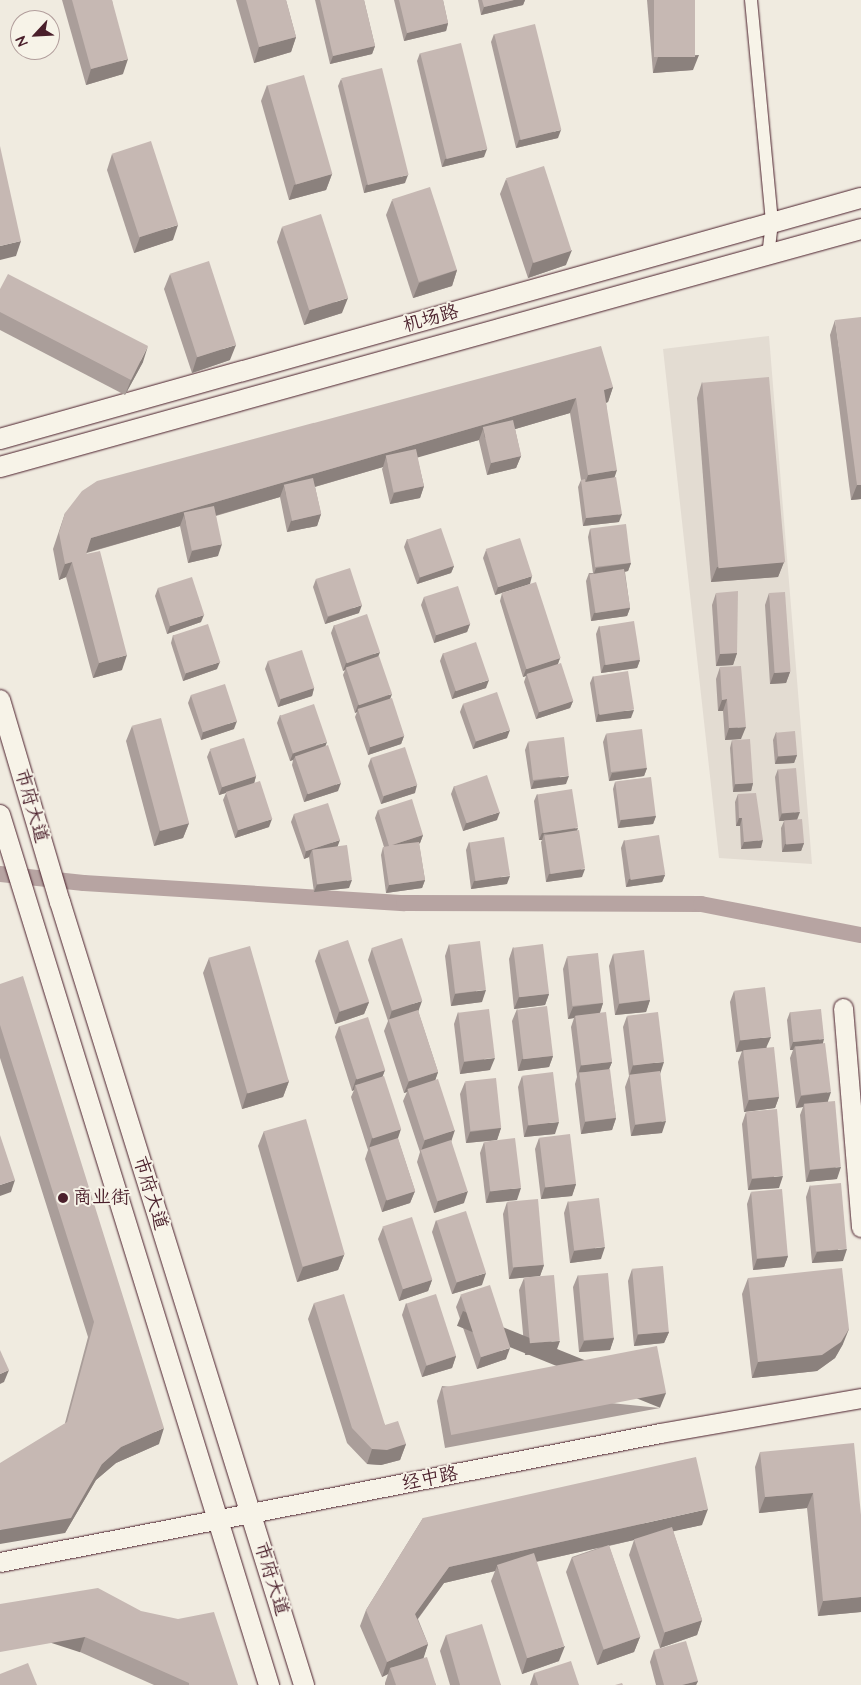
<!DOCTYPE html>
<html>
<head>
<meta charset="utf-8">
<style>
	body { margin:0 }
	#map { position:relative; width:861px; height:1685px; overflow:hidden; background:#f0ebe0; font-family:"Architects Daughter","LXGW WenKai TC",sans-serif }
	div>[style] { position:absolute }
	[style*='--x'] { left:calc(var(--x)*1px); top:calc(var(--y)*1px); width:calc(var(--w)*1px); rotate:calc(var(--a)*1deg) }
	.built>* { inset:0; background:#e3dcd2 }
	.canal>* { height:16px; margin:-8px; padding:0 8px; transform-origin:8px; border-radius:8px; background:#b7a4a2 }
	.roads { filter:drop-shadow(0 0 1px #4a1f2b) drop-shadow(0 0 1px #4a1f2b) }
	.street>* { height:12px; margin:-6px; padding:0 6px; transform-origin:6px; border-radius:6px; background:#f7f3e8 }
	.secondary>* { height:19px; margin:-9.5px; padding:0 9.5px; transform-origin:9.5px; border-radius:9.5px; background:#f7f3e8 }
	.primary>* { height:20px; margin:-10px; padding:0 10px; transform-origin:10px; border-radius:10px; background:#f7f3e8 }
	.wall>* { inset:0; background:#aa9e9a }
	.shaded-wall>* { inset:0; background:#8b817d; transform-origin:0 0 }
	.building>* { inset:0; background:#c6b8b3; transform-origin:0 0 }
	.dots>* { width:14px; height:14px; translate:-50% -50%; box-sizing:border-box; border:2px solid #f7f3e8; border-radius:50% }
	span { translate:-50% -50%; white-space:nowrap; text-align:center; line-height:1.15; -webkit-text-stroke:4px #f7f3e8; paint-order:stroke }
	.street-label { font-size:19px; color:#4a1f2b }
	.poi-label { font-size:19px; color:#4a1f2b }
	.left { translate:0 -50%; text-align:left }
	.north { position:absolute; left:10px; top:10px; width:50px; height:50px; box-sizing:border-box; background:#f7f3e8; border:1px solid #b29e9c; border-radius:50%; rotate:245deg; font-size:14px; font-weight:700; line-height:20px; text-align:center; color:#4a1f2b }
	.north::after { content:''; display:block; margin:auto; width:18px; height:22px; background:#4a1f2b; clip-path:polygon(50% 0,100% 100%,50% 72%,0 100%) }
</style>
</head>
<body>
<div id="map">
	<div class="built">
		<i style="clip-path:polygon(769px 336px,812px 864px,719px 858px,663px 349px)"></i>
	</div>
	<div class="canal">
		<i style="--x:0;--y:874;--w:84;--a:6.1"></i>
		<i style="--x:84;--y:883;--w:321;--a:3.6"></i>
		<i style="--x:404;--y:903;--w:297;--a:0.2"></i>
		<i style="--x:701;--y:904;--w:163;--a:11"></i>
	</div>
	<div class="roads">
		<div class="street">
			<i style="--x:751;--y:0;--w:224;--a:84.6"></i>
			<i style="--x:772;--y:223;--w:32;--a:97"></i>
		</div>
		<div class="secondary">
			<i style="--x:843;--y:1008;--w:220;--a:85.3"></i>
			<i style="--x:0;--y:1562;--w:672;--a:-11.06"></i>
			<i style="--x:660;--y:1433;--w:204;--a:-9.9"></i>
		</div>
		<div class="primary">
			<i style="--x:0;--y:439;--w:894;--a:-15.64"></i>
			<i style="--x:0;--y:467;--w:893;--a:-15.45"></i>
			<i style="--x:0;--y:700;--w:211;--a:73.5"></i>
			<i style="--x:60;--y:902;--w:820;--a:72.69"></i>
			<i style="--x:0;--y:815;--w:911;--a:72.82"></i>
		</div>
	</div>
	<div class="wall">
		<i style="clip-path:polygon(62px 0,112px 0,123px 74px,86px 85px)"></i>
		<i style="clip-path:polygon(236px 0,286px 0,296px 37px,291px 52px,254px 63px)"></i>
		<i style="clip-path:polygon(315px 0,364px 0,375px 46px,372px 54px,330px 64px)"></i>
		<i style="clip-path:polygon(394px 0,443px 0,448px 23px,446px 31px,404px 41px)"></i>
		<i style="clip-path:polygon(478px 0,525px 0,523px 5px,481px 15px)"></i>
		<i style="clip-path:polygon(647px 0,695px 0,693px 70px,653px 73px)"></i>
		<i style="clip-path:polygon(494px 34px,558px 138px,516px 148px,491px 42px)"></i>
		<i style="clip-path:polygon(420px 53px,484px 157px,442px 167px,417px 61px)"></i>
		<i style="clip-path:polygon(341px 79px,405px 183px,364px 193px,338px 86px)"></i>
		<i style="clip-path:polygon(267px 85px,332px 174px,326px 190px,289px 200px,261px 101px)"></i>
		<i style="clip-path:polygon(112px 154px,173px 240px,134px 253px,107px 170px)"></i>
		<i style="clip-path:polygon(506px 179px,566px 265px,528px 278px,500px 194px)"></i>
		<i style="clip-path:polygon(392px 200px,457px 270px,452px 286px,413px 298px,386px 215px)"></i>
		<i style="clip-path:polygon(282px 227px,342px 313px,304px 325px,277px 242px)"></i>
		<i style="clip-path:polygon(170px 274px,230px 360px,192px 373px,164px 289px)"></i>
		<i style="clip-path:polygon(0 289px,143px 362px,125px 395px,0 330px)"></i>
		<i style="clip-path:polygon(835px 320px,861px 499px,851px 500px,830px 335px)"></i>
		<i style="clip-path:polygon(702px 382px,784px 562px,778px 577px,711px 582px,697px 398px)"></i>
		<i style="clip-path:polygon(613px 387px,608px 402px,606px 403px,619px 522px,583px 526px,578px 487px,581px 480px,570px 413px,515px 429px,521px 456px,516px 468px,487px 475px,479px 441px,479px 440px,417px 457px,424px 486px,420px 498px,390px 504px,382px 469px,383px 467px,315px 487px,321px 514px,317px 526px,287px 532px,280px 497px,216px 516px,218px 556px,188px 563px,180px 526px,87px 553px,86px 554px,122px 670px,93px 678px,66px 577px,59px 580px,53px 549px,65px 513px)"></i>
		<i style="clip-path:polygon(590px 529px,631px 563px,628px 571px,625px 572px,630px 608px,627px 616px,591px 621px,586px 581px,589px 573px,593px 573px,588px 537px)"></i>
		<i style="clip-path:polygon(407px 539px,454px 566px,451px 573px,417px 584px,404px 547px)"></i>
		<i style="clip-path:polygon(486px 550px,530px 584px,495px 595px,483px 558px)"></i>
		<i style="clip-path:polygon(316px 579px,359px 613px,325px 624px,313px 587px)"></i>
		<i style="clip-path:polygon(158px 588px,201px 622px,167px 634px,155px 596px)"></i>
		<i style="clip-path:polygon(502px 593px,560px 658px,558px 664px,573px 701px,570px 708px,536px 719px,524px 682px,526px 676px,523px 677px,500px 601px)"></i>
		<i style="clip-path:polygon(716px 593px,737px 653px,733px 665px,716px 666px,712px 605px)"></i>
		<i style="clip-path:polygon(769px 593px,790px 672px,786px 683px,770px 684px,765px 605px)"></i>
		<i style="clip-path:polygon(424px 597px,470px 624px,467px 632px,434px 643px,421px 605px)"></i>
		<i style="clip-path:polygon(334px 625px,378px 657px,390px 699px,404px 736px,401px 744px,368px 755px,355px 717px,357px 712px,355px 713px,343px 675px,345px 670px,343px 671px,331px 633px)"></i>
		<i style="clip-path:polygon(599px 626px,640px 660px,637px 668px,601px 673px,596px 634px)"></i>
		<i style="clip-path:polygon(173px 635px,217px 669px,183px 681px,171px 643px)"></i>
		<i style="clip-path:polygon(443px 653px,486px 688px,452px 699px,440px 661px)"></i>
		<i style="clip-path:polygon(268px 661px,314px 688px,312px 696px,278px 707px,265px 669px)"></i>
		<i style="clip-path:polygon(720px 667px,741px 739px,725px 740px,723px 711px,718px 711px,716px 679px)"></i>
		<i style="clip-path:polygon(593px 676px,631px 718px,596px 722px,590px 683px)"></i>
		<i style="clip-path:polygon(191px 695px,234px 729px,201px 740px,188px 703px)"></i>
		<i style="clip-path:polygon(463px 704px,507px 738px,473px 749px,460px 712px)"></i>
		<i style="clip-path:polygon(280px 715px,325px 747px,338px 791px,304px 802px,292px 765px,293px 760px,290px 761px,277px 723px)"></i>
		<i style="clip-path:polygon(132px 726px,189px 823px,183px 838px,154px 846px,126px 741px)"></i>
		<i style="clip-path:polygon(776px 732px,797px 755px,794px 763px,775px 764px,773px 740px)"></i>
		<i style="clip-path:polygon(606px 734px,647px 768px,644px 776px,609px 781px,603px 742px)"></i>
		<i style="clip-path:polygon(732px 740px,753px 783px,751px 791px,733px 792px,730px 748px)"></i>
		<i style="clip-path:polygon(528px 742px,566px 784px,531px 789px,525px 750px)"></i>
		<i style="clip-path:polygon(210px 750px,256px 776px,254px 783px,269px 827px,235px 838px,223px 800px,226px 793px,219px 795px,207px 757px)"></i>
		<i style="clip-path:polygon(371px 758px,415px 793px,381px 804px,368px 766px)"></i>
		<i style="clip-path:polygon(778px 769px,797px 820px,804px 843px,801px 851px,782px 852px,781px 828px,784px 821px,779px 821px,775px 777px)"></i>
		<i style="clip-path:polygon(615px 782px,656px 816px,653px 824px,618px 828px,613px 789px)"></i>
		<i style="clip-path:polygon(454px 786px,497px 820px,463px 831px,451px 794px)"></i>
		<i style="clip-path:polygon(537px 794px,577px 830px,582px 877px,546px 882px,541px 842px,542px 840px,539px 840px,534px 801px)"></i>
		<i style="clip-path:polygon(738px 794px,761px 848px,741px 849px,740px 826px,736px 826px,735px 802px)"></i>
		<i style="clip-path:polygon(378px 810px,423px 835px,420px 843px,419px 844px,425px 880px,422px 888px,386px 893px,381px 855px,383px 847px,384px 847px,375px 818px)"></i>
		<i style="clip-path:polygon(294px 814px,338px 847px,349px 888px,314px 892px,309px 857px,304px 859px,291px 822px)"></i>
		<i style="clip-path:polygon(624px 840px,665px 875px,662px 882px,626px 887px,621px 848px)"></i>
		<i style="clip-path:polygon(469px 842px,507px 884px,471px 889px,466px 850px)"></i>
		<i style="clip-path:polygon(449px 944px,482px 1002px,451px 1006px,445px 956px)"></i>
		<i style="clip-path:polygon(513px 947px,549px 994px,545px 1005px,514px 1009px,509px 959px)"></i>
		<i style="clip-path:polygon(372px 948px,418px 1011px,438px 1072px,435px 1080px,451px 1141px,464px 1203px,434px 1213px,417px 1162px,420px 1152px,403px 1101px,407px 1092px,404px 1093px,384px 1031px,388px 1021px,368px 960px)"></i>
		<i style="clip-path:polygon(319px 950px,369px 1002px,364px 1014px,335px 1024px,315px 961px)"></i>
		<i style="clip-path:polygon(613px 954px,650px 1000px,646px 1012px,615px 1015px,609px 966px)"></i>
		<i style="clip-path:polygon(567px 957px,603px 1003px,600px 1013px,612px 1062px,609px 1069px,616px 1118px,612px 1130px,581px 1134px,575px 1084px,577px 1077px,571px 1027px,574px 1018px,568px 1019px,563px 969px)"></i>
		<i style="clip-path:polygon(209px 958px,289px 1081px,283px 1097px,242px 1109px,203px 973px)"></i>
		<i style="clip-path:polygon(0 984px,159px 1444px,116px 1463px,96px 1480px,65px 1533px,65px 1423px,88px 1337px,0 1058px)"></i>
		<i style="clip-path:polygon(734px 991px,767px 1048px,779px 1097px,775px 1108px,744px 1112px,738px 1062px,742px 1051px,736px 1052px,730px 1002px)"></i>
		<i style="clip-path:polygon(517px 1009px,553px 1056px,549px 1067px,518px 1071px,512px 1021px)"></i>
		<i style="clip-path:polygon(458px 1012px,490px 1070px,460px 1074px,454px 1024px)"></i>
		<i style="clip-path:polygon(790px 1012px,823px 1043px,828px 1101px,837px 1179px,806px 1182px,800px 1115px,803px 1107px,796px 1108px,790px 1058px,793px 1050px,790px 1050px,787px 1020px)"></i>
		<i style="clip-path:polygon(627px 1016px,660px 1072px,662px 1133px,631px 1136px,625px 1087px,629px 1076px,623px 1027px)"></i>
		<i style="clip-path:polygon(339px 1026px,385px 1070px,382px 1076px,398px 1139px,415px 1191px,410px 1203px,382px 1212px,365px 1159px,368px 1150px,351px 1097px,354px 1090px,352px 1091px,335px 1037px)"></i>
		<i style="clip-path:polygon(522px 1076px,555px 1134px,524px 1137px,518px 1087px)"></i>
		<i style="clip-path:polygon(465px 1082px,501px 1128px,497px 1140px,466px 1143px,460px 1094px)"></i>
		<i style="clip-path:polygon(746px 1112px,779px 1188px,748px 1190px,742px 1124px)"></i>
		<i style="clip-path:polygon(264px 1131px,344px 1255px,338px 1270px,297px 1282px,258px 1146px)"></i>
		<i style="clip-path:polygon(539px 1138px,576px 1184px,572px 1196px,541px 1199px,535px 1149px)"></i>
		<i style="clip-path:polygon(484px 1142px,517px 1200px,486px 1203px,480px 1153px)"></i>
		<i style="clip-path:polygon(810px 1185px,843px 1261px,812px 1263px,806px 1197px)"></i>
		<i style="clip-path:polygon(751px 1192px,788px 1256px,784px 1267px,753px 1270px,747px 1204px)"></i>
		<i style="clip-path:polygon(568px 1201px,601px 1259px,570px 1263px,564px 1213px)"></i>
		<i style="clip-path:polygon(507px 1202px,544px 1265px,540px 1276px,509px 1279px,503px 1214px)"></i>
		<i style="clip-path:polygon(436px 1220px,482px 1285px,452px 1294px,432px 1232px)"></i>
		<i style="clip-path:polygon(383px 1227px,432px 1280px,428px 1291px,399px 1301px,378px 1239px)"></i>
		<i style="clip-path:polygon(632px 1269px,669px 1332px,664px 1343px,634px 1346px,628px 1281px)"></i>
		<i style="clip-path:polygon(578px 1275px,614px 1338px,610px 1350px,579px 1352px,573px 1287px)"></i>
		<i style="clip-path:polygon(524px 1278px,556px 1352px,525px 1355px,519px 1290px)"></i>
		<i style="clip-path:polygon(748px 1278px,843px 1344px,835px 1358px,817px 1371px,752px 1378px,742px 1294px)"></i>
		<i style="clip-path:polygon(461px 1295px,506px 1359px,477px 1369px,456px 1307px)"></i>
		<i style="clip-path:polygon(314px 1303px,385px 1425px,406px 1444px,400px 1460px,381px 1465px,367px 1464px,347px 1443px,308px 1319px)"></i>
		<i style="clip-path:polygon(406px 1303px,456px 1356px,452px 1368px,422px 1377px,402px 1315px)"></i>
		<i style="clip-path:polygon(442px 1386px,660px 1408px,445px 1448px,437px 1401px)"></i>
		<i style="clip-path:polygon(760px 1452px,861px 1515px,861px 1612px,818px 1616px,807px 1508px,759px 1513px,755px 1467px)"></i>
		<i style="clip-path:polygon(423px 1518px,702px 1525px,673px 1531px,702px 1620px,697px 1635px,660px 1648px,629px 1555px,634px 1540px,609px 1546px,640px 1637px,634px 1652px,597px 1665px,566px 1572px,572px 1557px,601px 1547px,536px 1562px,559px 1661px,522px 1674px,491px 1581px,495px 1571px,444px 1583px,418px 1619px,428px 1644px,423px 1658px,436px 1685px,385px 1685px,385px 1683px,388px 1674px,382px 1677px,360px 1626px,366px 1610px)"></i>
		<i style="clip-path:polygon(0 1604px,238px 1685px,154px 1685px,80px 1652px)"></i>
		<i style="clip-path:polygon(446px 1635px,501px 1685px,450px 1685px,440px 1651px)"></i>
		<i style="clip-path:polygon(654px 1650px,698px 1681px,696px 1685px,656px 1685px,650px 1662px)"></i>
		<i style="clip-path:polygon(534px 1673px,579px 1685px,530px 1685px)"></i>
	</div>
	<div class="shaded-wall">
		<i style="clip-path:polygon(514px 0,525px 0,523px 5px,481px 15px,484px 7px)"></i>
		<i style="clip-path:polygon(448px 23px,446px 31px,404px 41px,407px 33px)"></i>
		<i style="clip-path:polygon(296px 37px,291px 52px,254px 63px,259px 47px)"></i>
		<i style="clip-path:polygon(375px 46px,372px 54px,330px 64px,333px 56px)"></i>
		<i style="clip-path:polygon(699px 55px,693px 70px,653px 73px,658px 57px)"></i>
		<i style="clip-path:polygon(128px 59px,123px 74px,86px 85px,91px 69px)"></i>
		<i style="clip-path:polygon(561px 130px,558px 138px,516px 148px,519px 140px)"></i>
		<i style="clip-path:polygon(487px 149px,484px 157px,442px 167px,445px 159px)"></i>
		<i style="clip-path:polygon(332px 174px,326px 190px,289px 200px,294px 185px)"></i>
		<i style="clip-path:polygon(408px 175px,405px 183px,364px 193px,366px 185px)"></i>
		<i style="clip-path:polygon(178px 225px,173px 240px,134px 253px,140px 237px)"></i>
		<i style="clip-path:polygon(21px 241px,16px 256px,0 260px,0 246px)"></i>
		<i style="clip-path:polygon(572px 250px,566px 265px,528px 278px,533px 262px)"></i>
		<i style="clip-path:polygon(457px 270px,452px 286px,413px 298px,419px 283px)"></i>
		<i style="clip-path:polygon(348px 298px,342px 313px,304px 325px,310px 310px)"></i>
		<i style="clip-path:polygon(236px 345px,230px 360px,192px 373px,197px 357px)"></i>
		<i style="clip-path:polygon(148px 346px,143px 362px,125px 395px,131px 380px)"></i>
		<i style="clip-path:polygon(613px 387px,608px 402px,599px 405px,604px 390px)"></i>
		<i style="clip-path:polygon(576px 398px,570px 413px,485px 438px,483px 429px,479px 440px,388px 466px,386px 457px,383px 467px,286px 495px,284px 486px,280px 497px,186px 524px,184px 515px,180px 526px,85px 553px,91px 538px)"></i>
		<i style="clip-path:polygon(521px 456px,516px 468px,487px 475px,491px 463px)"></i>
		<i style="clip-path:polygon(617px 470px,612px 485px,583px 490px,588px 475px)"></i>
		<i style="clip-path:polygon(857px 485px,861px 485px,861px 499px,851px 500px)"></i>
		<i style="clip-path:polygon(424px 486px,420px 498px,390px 504px,394px 493px)"></i>
		<i style="clip-path:polygon(321px 514px,317px 526px,287px 532px,291px 521px)"></i>
		<i style="clip-path:polygon(622px 514px,619px 522px,583px 526px,586px 518px)"></i>
		<i style="clip-path:polygon(222px 544px,218px 556px,188px 563px,192px 551px)"></i>
		<i style="clip-path:polygon(72px 562px,66px 577px,59px 580px,65px 564px)"></i>
		<i style="clip-path:polygon(784px 562px,778px 577px,711px 582px,717px 567px)"></i>
		<i style="clip-path:polygon(631px 563px,628px 571px,593px 576px,596px 568px)"></i>
		<i style="clip-path:polygon(454px 566px,451px 573px,417px 584px,420px 577px)"></i>
		<i style="clip-path:polygon(532px 576px,530px 584px,495px 595px,498px 587px)"></i>
		<i style="clip-path:polygon(362px 605px,359px 613px,325px 624px,328px 617px)"></i>
		<i style="clip-path:polygon(630px 608px,627px 616px,591px 621px,594px 613px)"></i>
		<i style="clip-path:polygon(204px 615px,201px 622px,167px 634px,170px 626px)"></i>
		<i style="clip-path:polygon(470px 624px,467px 632px,434px 643px,436px 635px)"></i>
		<i style="clip-path:polygon(380px 652px,377px 660px,346px 668px,345px 670px,343px 671px,346px 663px)"></i>
		<i style="clip-path:polygon(737px 653px,733px 665px,716px 666px,720px 654px)"></i>
		<i style="clip-path:polygon(127px 655px,122px 670px,93px 678px,99px 663px)"></i>
		<i style="clip-path:polygon(560px 658px,557px 666px,527px 674px,526px 676px,523px 677px,526px 669px)"></i>
		<i style="clip-path:polygon(640px 660px,637px 668px,601px 673px,604px 665px)"></i>
		<i style="clip-path:polygon(220px 662px,217px 669px,183px 681px,186px 673px)"></i>
		<i style="clip-path:polygon(790px 672px,786px 683px,770px 684px,774px 673px)"></i>
		<i style="clip-path:polygon(489px 680px,486px 688px,452px 699px,455px 691px)"></i>
		<i style="clip-path:polygon(314px 688px,312px 696px,278px 707px,281px 699px)"></i>
		<i style="clip-path:polygon(392px 694px,389px 702px,358px 709px,357px 712px,355px 713px,358px 705px)"></i>
		<i style="clip-path:polygon(727px 699px,723px 711px,718px 711px,722px 700px)"></i>
		<i style="clip-path:polygon(573px 701px,570px 708px,536px 719px,539px 712px)"></i>
		<i style="clip-path:polygon(634px 710px,631px 718px,596px 722px,598px 714px)"></i>
		<i style="clip-path:polygon(237px 721px,234px 729px,201px 740px,203px 732px)"></i>
		<i style="clip-path:polygon(746px 727px,741px 739px,725px 740px,729px 728px)"></i>
		<i style="clip-path:polygon(510px 730px,507px 738px,473px 749px,476px 741px)"></i>
		<i style="clip-path:polygon(404px 736px,401px 744px,368px 755px,370px 747px)"></i>
		<i style="clip-path:polygon(327px 742px,324px 750px,295px 757px,293px 760px,290px 761px,293px 753px)"></i>
		<i style="clip-path:polygon(797px 755px,794px 763px,775px 764px,778px 756px)"></i>
		<i style="clip-path:polygon(647px 768px,644px 776px,609px 781px,612px 773px)"></i>
		<i style="clip-path:polygon(256px 776px,254px 784px,219px 795px,222px 787px)"></i>
		<i style="clip-path:polygon(569px 776px,566px 784px,531px 789px,534px 781px)"></i>
		<i style="clip-path:polygon(341px 783px,338px 791px,304px 802px,307px 794px)"></i>
		<i style="clip-path:polygon(753px 783px,751px 791px,733px 792px,735px 784px)"></i>
		<i style="clip-path:polygon(417px 785px,415px 793px,381px 804px,384px 796px)"></i>
		<i style="clip-path:polygon(500px 812px,497px 820px,463px 831px,466px 823px)"></i>
		<i style="clip-path:polygon(800px 812px,797px 820px,779px 821px,782px 813px)"></i>
		<i style="clip-path:polygon(656px 816px,653px 824px,618px 828px,621px 820px)"></i>
		<i style="clip-path:polygon(739px 818px,742px 818px,740px 826px,736px 826px)"></i>
		<i style="clip-path:polygon(272px 819px,269px 827px,235px 838px,238px 830px)"></i>
		<i style="clip-path:polygon(189px 823px,183px 838px,154px 846px,160px 830px)"></i>
		<i style="clip-path:polygon(578px 828px,575px 836px,544px 834px,542px 840px,539px 840px,542px 833px)"></i>
		<i style="clip-path:polygon(423px 835px,420px 843px,389px 853px,392px 845px)"></i>
		<i style="clip-path:polygon(340px 840px,337px 848px,312px 850px,309px 857px,304px 859px,306px 851px)"></i>
		<i style="clip-path:polygon(763px 840px,761px 848px,741px 849px,744px 842px)"></i>
		<i style="clip-path:polygon(804px 843px,801px 851px,782px 852px,785px 844px)"></i>
		<i style="clip-path:polygon(585px 869px,582px 877px,546px 882px,549px 874px)"></i>
		<i style="clip-path:polygon(665px 875px,662px 882px,626px 887px,629px 879px)"></i>
		<i style="clip-path:polygon(510px 876px,507px 884px,471px 889px,474px 881px)"></i>
		<i style="clip-path:polygon(352px 880px,349px 888px,314px 892px,317px 884px)"></i>
		<i style="clip-path:polygon(425px 880px,422px 888px,386px 893px,389px 885px)"></i>
		<i style="clip-path:polygon(486px 990px,482px 1002px,451px 1006px,455px 994px)"></i>
		<i style="clip-path:polygon(549px 994px,545px 1005px,514px 1009px,519px 997px)"></i>
		<i style="clip-path:polygon(650px 1000px,646px 1012px,615px 1015px,619px 1004px)"></i>
		<i style="clip-path:polygon(422px 1001px,418px 1012px,389px 1020px,392px 1010px)"></i>
		<i style="clip-path:polygon(369px 1002px,364px 1014px,335px 1024px,339px 1012px)"></i>
		<i style="clip-path:polygon(603px 1003px,599px 1015px,575px 1016px,574px 1018px,568px 1019px,573px 1007px)"></i>
		<i style="clip-path:polygon(771px 1037px,766px 1048px,736px 1052px,740px 1040px)"></i>
		<i style="clip-path:polygon(824px 1039px,822px 1047px,795px 1046px,793px 1050px,790px 1050px,793px 1042px)"></i>
		<i style="clip-path:polygon(553px 1056px,549px 1067px,518px 1071px,522px 1059px)"></i>
		<i style="clip-path:polygon(495px 1058px,490px 1070px,460px 1074px,464px 1062px)"></i>
		<i style="clip-path:polygon(612px 1062px,607px 1074px,579px 1072px,577px 1077px,581px 1065px)"></i>
		<i style="clip-path:polygon(664px 1062px,660px 1074px,629px 1077px,633px 1065px)"></i>
		<i style="clip-path:polygon(385px 1070px,381px 1081px,355px 1085px,354px 1090px,352px 1091px,356px 1079px)"></i>
		<i style="clip-path:polygon(438px 1072px,434px 1084px,408px 1089px,407px 1092px,404px 1093px,409px 1081px)"></i>
		<i style="clip-path:polygon(289px 1081px,283px 1097px,242px 1109px,247px 1093px)"></i>
		<i style="clip-path:polygon(831px 1092px,827px 1104px,804px 1104px,803px 1107px,796px 1108px,801px 1096px)"></i>
		<i style="clip-path:polygon(779px 1097px,775px 1108px,744px 1112px,749px 1100px)"></i>
		<i style="clip-path:polygon(616px 1118px,612px 1130px,581px 1134px,585px 1122px)"></i>
		<i style="clip-path:polygon(666px 1121px,662px 1133px,631px 1136px,635px 1125px)"></i>
		<i style="clip-path:polygon(559px 1122px,555px 1134px,524px 1137px,528px 1125px)"></i>
		<i style="clip-path:polygon(501px 1128px,497px 1140px,466px 1143px,470px 1132px)"></i>
		<i style="clip-path:polygon(401px 1129px,397px 1141px,369px 1148px,372px 1138px)"></i>
		<i style="clip-path:polygon(455px 1130px,451px 1142px,421px 1151px,425px 1140px)"></i>
		<i style="clip-path:polygon(841px 1167px,837px 1179px,806px 1182px,810px 1170px)"></i>
		<i style="clip-path:polygon(783px 1176px,779px 1188px,748px 1190px,752px 1179px)"></i>
		<i style="clip-path:polygon(15px 1180px,11px 1192px,0 1196px,0 1185px)"></i>
		<i style="clip-path:polygon(576px 1184px,572px 1196px,541px 1199px,545px 1187px)"></i>
		<i style="clip-path:polygon(521px 1188px,517px 1200px,486px 1203px,490px 1191px)"></i>
		<i style="clip-path:polygon(415px 1191px,410px 1203px,382px 1212px,386px 1200px)"></i>
		<i style="clip-path:polygon(468px 1191px,464px 1203px,434px 1213px,438px 1201px)"></i>
		<i style="clip-path:polygon(605px 1247px,601px 1259px,570px 1263px,574px 1251px)"></i>
		<i style="clip-path:polygon(847px 1249px,843px 1261px,812px 1263px,817px 1252px)"></i>
		<i style="clip-path:polygon(344px 1255px,338px 1270px,297px 1282px,303px 1267px)"></i>
		<i style="clip-path:polygon(788px 1256px,784px 1267px,753px 1270px,757px 1259px)"></i>
		<i style="clip-path:polygon(544px 1265px,540px 1276px,509px 1279px,514px 1267px)"></i>
		<i style="clip-path:polygon(486px 1273px,482px 1285px,452px 1294px,457px 1282px)"></i>
		<i style="clip-path:polygon(432px 1280px,428px 1291px,399px 1301px,403px 1289px)"></i>
		<i style="clip-path:polygon(849px 1329px,843px 1344px,835px 1358px,817px 1371px,752px 1378px,758px 1362px)"></i>
		<i style="clip-path:polygon(669px 1332px,664px 1343px,634px 1346px,638px 1334px)"></i>
		<i style="clip-path:polygon(614px 1338px,610px 1350px,579px 1352px,584px 1341px)"></i>
		<i style="clip-path:polygon(560px 1341px,556px 1352px,525px 1355px,530px 1343px)"></i>
		<i style="clip-path:polygon(510px 1348px,506px 1359px,477px 1369px,481px 1357px)"></i>
		<i style="clip-path:polygon(456px 1356px,452px 1368px,422px 1377px,426px 1366px)"></i>
		<i style="clip-path:polygon(9px 1370px,4px 1382px,0 1384px,0 1374px)"></i>
		<i style="left:666px;top:1393px;width:16px;height:219px;rotate:112deg"></i>
		<i style="clip-path:polygon(164px 1428px,159px 1444px,116px 1463px,96px 1480px,65px 1533px,0 1544px,0 1530px,102px 1464px,121px 1447px)"></i>
		<i style="clip-path:polygon(406px 1444px,400px 1460px,381px 1465px,367px 1464px,372px 1449px)"></i>
		<i style="clip-path:polygon(813px 1493px,807px 1508px,759px 1513px,765px 1497px)"></i>
		<i style="clip-path:polygon(708px 1509px,702px 1525px,498px 1570px,497px 1566px,495px 1571px,444px 1583px,410px 1629px,415px 1614px,449px 1567px)"></i>
		<i style="clip-path:polygon(861px 1597px,861px 1612px,818px 1616px,823px 1601px)"></i>
		<i style="clip-path:polygon(702px 1620px,697px 1635px,660px 1648px,665px 1632px)"></i>
		<i style="left:85px;top:1637px;width:16px;height:86px;rotate:108deg"></i>
		<i style="clip-path:polygon(640px 1637px,634px 1652px,597px 1665px,603px 1650px)"></i>
		<i style="clip-path:polygon(428px 1644px,423px 1660px,390px 1668px,388px 1674px,382px 1677px,387px 1662px)"></i>
		<i style="clip-path:polygon(565px 1646px,559px 1661px,522px 1674px,527px 1658px)"></i>
		<i style="clip-path:polygon(698px 1681px,696px 1685px,682px 1685px)"></i>
	</div>
	<div class="building">
		<i style="clip-path:polygon(72px 0,112px 0,128px 59px,91px 69px)"></i>
		<i style="clip-path:polygon(246px 0,286px 0,296px 37px,259px 47px)"></i>
		<i style="clip-path:polygon(320px 0,364px 0,375px 46px,333px 56px)"></i>
		<i style="clip-path:polygon(399px 0,443px 0,448px 23px,407px 33px)"></i>
		<i style="clip-path:polygon(482px 0,514px 0,484px 7px)"></i>
		<i style="left:654px;top:0;width:41px;height:57px"></i>
		<i style="left:535px;top:24px;width:109px;height:42px;rotate:76deg"></i>
		<i style="left:461px;top:43px;width:109px;height:42px;rotate:76deg"></i>
		<i style="left:382px;top:68px;width:110px;height:42px;rotate:76deg"></i>
		<i style="left:304px;top:75px;width:103px;height:38px;rotate:74deg"></i>
		<i style="left:151px;top:141px;width:88px;height:41px;rotate:72deg"></i>
		<i style="clip-path:polygon(0 146px,21px 241px,0 246px)"></i>
		<i style="left:544px;top:166px;width:89px;height:40px;rotate:72deg"></i>
		<i style="left:430px;top:187px;width:87px;height:40px;rotate:72deg"></i>
		<i style="left:321px;top:214px;width:88px;height:41px;rotate:72deg"></i>
		<i style="left:209px;top:261px;width:88px;height:41px;rotate:72deg"></i>
		<i style="clip-path:polygon(8px 274px,148px 346px,131px 380px,0 312px,0 289px)"></i>
		<i style="clip-path:polygon(861px 317px,861px 485px,857px 485px,835px 320px)"></i>
		<i style="clip-path:polygon(601px 346px,613px 387px,604px 390px,617px 470px,588px 475px,576px 398px,91px 538px,86px 554px,100px 551px,127px 655px,99px 663px,72px 562px,65px 564px,59px 533px,65px 513px,82px 491px,97px 481px)"></i>
		<i style="left:769px;top:377px;width:186px;height:67px;rotate:85deg"></i>
		<i style="left:513px;top:420px;width:37px;height:31px;rotate:77deg"></i>
		<i style="left:416px;top:449px;width:38px;height:31px;rotate:78deg"></i>
		<i style="clip-path:polygon(616px 477px,622px 514px,586px 518px,581px 480px,585px 479px,585px 482px)"></i>
		<i style="left:313px;top:478px;width:37px;height:30px;rotate:77deg"></i>
		<i style="left:214px;top:506px;width:39px;height:31px;rotate:78deg"></i>
		<i style="left:626px;top:524px;width:39px;height:36px;rotate:83deg"></i>
		<i style="left:441px;top:528px;width:40px;height:36px;rotate:71deg"></i>
		<i style="left:520px;top:538px;width:40px;height:36px;rotate:72deg"></i>
		<i style="left:350px;top:568px;width:39px;height:36px;rotate:72deg"></i>
		<i style="left:624px;top:569px;width:39px;height:35px;rotate:81deg"></i>
		<i style="left:192px;top:577px;width:40px;height:36px;rotate:72deg"></i>
		<i style="left:536px;top:582px;width:80px;height:36px;rotate:72deg"></i>
		<i style="left:458px;top:586px;width:40px;height:36px;rotate:72deg"></i>
		<i style="clip-path:polygon(738px 591px,737px 653px,720px 654px,716px 593px)"></i>
		<i style="left:785px;top:592px;width:80px;height:16px;rotate:86deg"></i>
		<i style="left:367px;top:614px;width:40px;height:35px;rotate:71deg"></i>
		<i style="left:634px;top:621px;width:39px;height:35px;rotate:81deg"></i>
		<i style="left:208px;top:624px;width:40px;height:37px;rotate:72deg"></i>
		<i style="left:476px;top:642px;width:40px;height:35px;rotate:71deg"></i>
		<i style="left:302px;top:650px;width:40px;height:36px;rotate:72deg"></i>
		<i style="left:379px;top:656px;width:40px;height:35px;rotate:71deg"></i>
		<i style="left:561px;top:663px;width:40px;height:36px;rotate:72deg"></i>
		<i style="clip-path:polygon(741px 666px,746px 727px,729px 728px,727px 699px,722px 700px,720px 667px)"></i>
		<i style="left:628px;top:671px;width:39px;height:35px;rotate:81deg"></i>
		<i style="left:225px;top:684px;width:39px;height:36px;rotate:72deg"></i>
		<i style="left:497px;top:692px;width:40px;height:36px;rotate:71deg"></i>
		<i style="left:392px;top:698px;width:40px;height:36px;rotate:72deg"></i>
		<i style="left:314px;top:704px;width:40px;height:36px;rotate:71deg"></i>
		<i style="left:161px;top:718px;width:109px;height:30px;rotate:75deg"></i>
		<i style="left:642px;top:729px;width:39px;height:36px;rotate:83deg"></i>
		<i style="left:795px;top:731px;width:24px;height:19px;rotate:85deg"></i>
		<i style="left:564px;top:737px;width:39px;height:36px;rotate:83deg"></i>
		<i style="left:244px;top:738px;width:40px;height:36px;rotate:72deg"></i>
		<i style="left:750px;top:739px;width:44px;height:18px;rotate:86deg"></i>
		<i style="left:328px;top:745px;width:40px;height:35px;rotate:71deg"></i>
		<i style="left:405px;top:747px;width:40px;height:36px;rotate:72deg"></i>
		<i style="left:796px;top:768px;width:44px;height:18px;rotate:85deg"></i>
		<i style="left:487px;top:775px;width:39px;height:35px;rotate:71deg"></i>
		<i style="left:651px;top:777px;width:39px;height:36px;rotate:83deg"></i>
		<i style="left:260px;top:781px;width:40px;height:36px;rotate:72deg"></i>
		<i style="left:572px;top:789px;width:39px;height:35px;rotate:81deg"></i>
		<i style="clip-path:polygon(756px 793px,763px 840px,744px 842px,742px 818px,739px 818px,738px 794px)"></i>
		<i style="clip-path:polygon(412px 799px,423px 835px,392px 845px,419px 842px,425px 880px,389px 885px,383px 847px,389px 846px,378px 810px)"></i>
		<i style="left:328px;top:803px;width:39px;height:36px;rotate:72deg"></i>
		<i style="left:802px;top:819px;width:24px;height:18px;rotate:85deg"></i>
		<i style="left:579px;top:830px;width:39px;height:35px;rotate:81deg"></i>
		<i style="left:659px;top:835px;width:40px;height:35px;rotate:81deg"></i>
		<i style="left:504px;top:837px;width:39px;height:35px;rotate:81deg"></i>
		<i style="left:347px;top:845px;width:35px;height:35px;rotate:82deg"></i>
		<i style="left:402px;top:938px;width:66px;height:32px;rotate:72deg"></i>
		<i style="left:348px;top:940px;width:65px;height:31px;rotate:71deg"></i>
		<i style="left:480px;top:941px;width:49px;height:31px;rotate:83deg"></i>
		<i style="left:543px;top:944px;width:50px;height:30px;rotate:83deg"></i>
		<i style="left:250px;top:946px;width:141px;height:43px;rotate:74deg"></i>
		<i style="left:644px;top:950px;width:50px;height:31px;rotate:83deg"></i>
		<i style="left:598px;top:953px;width:50px;height:31px;rotate:84deg"></i>
		<i style="clip-path:polygon(23px 976px,164px 1428px,121px 1447px,102px 1464px,71px 1518px,0 1530px,0 1463px,67px 1422px,94px 1322px,0 1025px,0 984px)"></i>
		<i style="left:765px;top:987px;width:50px;height:31px;rotate:83deg"></i>
		<i style="left:547px;top:1006px;width:50px;height:30px;rotate:83deg"></i>
		<i style="left:489px;top:1009px;width:49px;height:31px;rotate:83deg"></i>
		<i style="left:821px;top:1009px;width:30px;height:31px;rotate:84deg"></i>
		<i style="left:418px;top:1010px;width:65px;height:31px;rotate:72deg"></i>
		<i style="left:606px;top:1012px;width:50px;height:31px;rotate:83deg"></i>
		<i style="left:658px;top:1012px;width:50px;height:31px;rotate:83deg"></i>
		<i style="left:368px;top:1017px;width:56px;height:30px;rotate:72deg"></i>
		<i style="left:825px;top:1043px;width:49px;height:30px;rotate:83deg"></i>
		<i style="left:774px;top:1047px;width:50px;height:31px;rotate:84deg"></i>
		<i style="left:610px;top:1069px;width:49px;height:31px;rotate:83deg"></i>
		<i style="left:660px;top:1071px;width:50px;height:31px;rotate:83deg"></i>
		<i style="left:553px;top:1072px;width:50px;height:31px;rotate:83deg"></i>
		<i style="left:384px;top:1076px;width:56px;height:30px;rotate:72deg"></i>
		<i style="left:496px;top:1078px;width:50px;height:31px;rotate:84deg"></i>
		<i style="left:438px;top:1079px;width:54px;height:32px;rotate:72deg"></i>
		<i style="left:835px;top:1101px;width:66px;height:31px;rotate:85deg"></i>
		<i style="left:777px;top:1109px;width:67px;height:31px;rotate:85deg"></i>
		<i style="left:306px;top:1119px;width:141px;height:44px;rotate:74deg"></i>
		<i style="left:570px;top:1134px;width:50px;height:31px;rotate:83deg"></i>
		<i style="clip-path:polygon(0 1135px,15px 1180px,0 1185px)"></i>
		<i style="left:398px;top:1138px;width:56px;height:30px;rotate:72deg"></i>
		<i style="left:515px;top:1138px;width:50px;height:31px;rotate:83deg"></i>
		<i style="left:451px;top:1140px;width:54px;height:32px;rotate:72deg"></i>
		<i style="left:841px;top:1183px;width:66px;height:31px;rotate:85deg"></i>
		<i style="left:782px;top:1189px;width:67px;height:31px;rotate:85deg"></i>
		<i style="left:599px;top:1198px;width:49px;height:31px;rotate:83deg"></i>
		<i style="left:538px;top:1199px;width:66px;height:31px;rotate:85deg"></i>
		<i style="left:466px;top:1211px;width:65px;height:31px;rotate:72deg"></i>
		<i style="left:412px;top:1217px;width:66px;height:31px;rotate:72deg"></i>
		<i style="left:663px;top:1266px;width:66px;height:31px;rotate:85deg"></i>
		<i style="clip-path:polygon(842px 1268px,849px 1329px,841px 1342px,822px 1355px,758px 1362px,748px 1278px)"></i>
		<i style="left:608px;top:1273px;width:65px;height:30px;rotate:85deg"></i>
		<i style="left:554px;top:1275px;width:66px;height:30px;rotate:85deg"></i>
		<i style="left:490px;top:1285px;width:66px;height:31px;rotate:72deg"></i>
		<i style="clip-path:polygon(344px 1294px,385px 1425px,398px 1421px,406px 1444px,387px 1450px,372px 1449px,352px 1428px,314px 1303px)"></i>
		<i style="left:436px;top:1294px;width:65px;height:31px;rotate:72deg"></i>
		<i style="left:657px;top:1346px;width:48px;height:219px;rotate:79deg"></i>
		<i style="clip-path:polygon(0 1350px,9px 1370px,0 1374px)"></i>
		<i style="clip-path:polygon(854px 1443px,861px 1515px,861px 1597px,823px 1601px,813px 1493px,765px 1497px,760px 1452px)"></i>
		<i style="clip-path:polygon(696px 1457px,708px 1509px,449px 1567px,415px 1614px,428px 1644px,387px 1662px,366px 1610px,423px 1518px)"></i>
		<i style="left:672px;top:1527px;width:98px;height:40px;rotate:72deg"></i>
		<i style="left:609px;top:1545px;width:97px;height:39px;rotate:71deg"></i>
		<i style="left:534px;top:1553px;width:98px;height:39px;rotate:72deg"></i>
		<i style="clip-path:polygon(98px 1588px,141px 1611px,178px 1619px,214px 1612px,238px 1685px,189px 1685px,189px 1683px,85px 1637px,0 1652px,0 1604px)"></i>
		<i style="clip-path:polygon(482px 1624px,501px 1685px,460px 1685px,446px 1635px)"></i>
		<i style="clip-path:polygon(686px 1641px,698px 1681px,682px 1685px,664px 1685px,654px 1650px)"></i>
		<i style="clip-path:polygon(427px 1657px,436px 1685px,396px 1685px,390px 1668px)"></i>
		<i style="clip-path:polygon(571px 1661px,579px 1685px,538px 1685px,534px 1673px)"></i>
		<i style="clip-path:polygon(28px 1663px,37px 1685px,0 1685px,0 1674px)"></i>
		<i style="clip-path:polygon(622px 1683px,623px 1685px,615px 1685px)"></i>
	</div>
	<div class="dots">
		<i style="left:63px;top:1198px;background:#4a1f2b"></i>
	</div>
	<div class="street-label">
		<span style="left:431px;top:319px;rotate:-16deg">机场路</span>
		<span style="left:31px;top:806px;rotate:74deg">市府大道</span>
		<span style="left:150px;top:1193px;rotate:73deg">市府大道</span>
		<span style="left:430px;top:1479px;rotate:-11deg">经中路</span>
		<span style="left:271px;top:1579px;rotate:73deg">市府大道</span>
	</div>
	<div class="poi-label">
		<span class="left" style="left:73px;top:1198px">商业街</span>
	</div>
	<div class="north">N</div>
</div>
</body>
</html>
